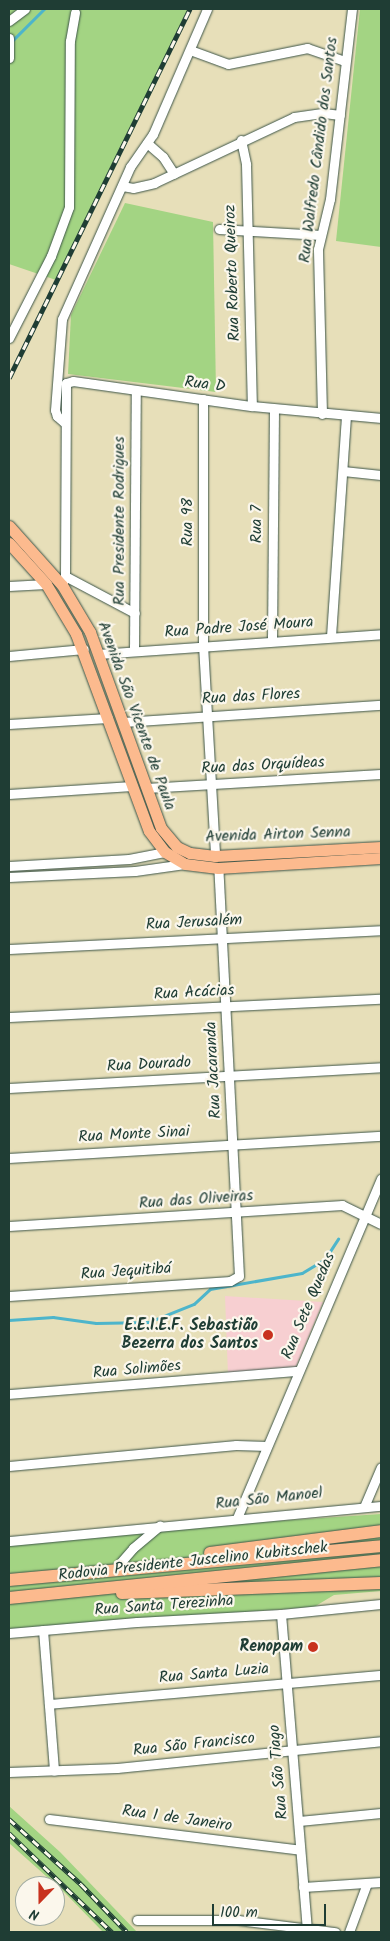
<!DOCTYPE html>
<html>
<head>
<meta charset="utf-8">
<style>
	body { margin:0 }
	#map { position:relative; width:390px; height:1941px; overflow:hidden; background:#e7dfb9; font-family:Kalam,sans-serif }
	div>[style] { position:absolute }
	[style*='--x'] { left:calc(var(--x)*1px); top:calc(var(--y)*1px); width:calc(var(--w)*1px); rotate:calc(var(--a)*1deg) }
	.built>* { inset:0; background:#f7cfd1 }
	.green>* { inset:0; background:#a3d483 }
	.stream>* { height:2.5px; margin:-1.25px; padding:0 1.25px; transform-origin:1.25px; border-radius:1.25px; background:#4db5cb }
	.roads { filter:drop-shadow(0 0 1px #3d5548) drop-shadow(0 0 1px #3d5548) }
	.minor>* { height:9px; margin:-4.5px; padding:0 4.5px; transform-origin:4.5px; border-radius:4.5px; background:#fff }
	.major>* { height:11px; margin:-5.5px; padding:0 5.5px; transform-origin:5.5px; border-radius:5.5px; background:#fcba8e }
	.highway>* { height:12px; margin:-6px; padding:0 6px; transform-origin:6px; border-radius:6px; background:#fcba8e }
	.rail>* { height:4.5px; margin-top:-2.25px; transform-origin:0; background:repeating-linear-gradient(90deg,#fbf7ec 0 8px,#1f3d34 0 16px); box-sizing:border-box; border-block:1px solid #1f3d34 }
	.dots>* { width:14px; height:14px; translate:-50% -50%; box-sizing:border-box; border:2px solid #fbf7ec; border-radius:50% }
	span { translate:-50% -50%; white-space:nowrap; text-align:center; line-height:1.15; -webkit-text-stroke:4.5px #fbf7ec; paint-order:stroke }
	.street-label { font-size:16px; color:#1f3d34 }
	.poi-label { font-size:16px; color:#1f3d34; font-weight:700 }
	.right { translate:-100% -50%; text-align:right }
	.frame { position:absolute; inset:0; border:10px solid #1f3d34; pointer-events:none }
	.north { position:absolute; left:15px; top:1876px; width:50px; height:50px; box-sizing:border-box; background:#fbf7ec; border:1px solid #a3ada2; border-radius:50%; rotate:202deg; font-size:14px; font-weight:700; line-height:20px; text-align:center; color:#1f3d34 }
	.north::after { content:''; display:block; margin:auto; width:18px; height:22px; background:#c8321e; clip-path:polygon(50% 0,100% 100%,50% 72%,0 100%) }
	.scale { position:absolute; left:212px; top:1904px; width:114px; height:22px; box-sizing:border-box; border:2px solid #1f3d34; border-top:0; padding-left:6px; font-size:15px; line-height:18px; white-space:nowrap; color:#1f3d34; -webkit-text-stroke:4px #fbf7ec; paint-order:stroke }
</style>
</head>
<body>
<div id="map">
	<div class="built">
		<i style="clip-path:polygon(225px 1296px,323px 1302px,295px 1369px,228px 1375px)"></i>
	</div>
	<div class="green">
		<i style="clip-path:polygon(9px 9px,190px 9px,56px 280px,9px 264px)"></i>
		<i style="clip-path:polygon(360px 9px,381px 9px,381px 247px,336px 241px)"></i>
		<i style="clip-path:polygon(125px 203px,213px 222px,216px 392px,68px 374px,71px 315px)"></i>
		<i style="clip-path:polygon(381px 1514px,381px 1591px,334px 1595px,314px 1607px,9px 1629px,9px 1544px,201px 1526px)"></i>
		<i style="clip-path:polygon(9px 1806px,60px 1852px,137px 1932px,103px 1932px,65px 1893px,9px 1843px)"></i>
	</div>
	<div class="stream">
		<i style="--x:12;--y:41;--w:45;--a:-45"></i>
		<i style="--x:9;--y:1320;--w:44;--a:-3.9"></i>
		<i style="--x:53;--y:1317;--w:43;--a:7.9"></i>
		<i style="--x:96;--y:1323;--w:53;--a:-1.1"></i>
		<i style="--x:149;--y:1322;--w:48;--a:-21.8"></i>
		<i style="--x:194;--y:1304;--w:22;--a:-43"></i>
		<i style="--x:210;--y:1289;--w:93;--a:-9.9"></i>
		<i style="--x:302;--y:1273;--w:27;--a:-31"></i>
		<i style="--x:325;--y:1259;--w:24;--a:-57"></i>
	</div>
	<div class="roads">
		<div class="minor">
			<i style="--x:9;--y:21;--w:20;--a:-37"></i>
			<i style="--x:9;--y:38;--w:20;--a:90"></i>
			<i style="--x:190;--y:50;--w:40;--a:20.2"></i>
			<i style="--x:228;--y:64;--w:81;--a:-11.4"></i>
			<i style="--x:307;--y:48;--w:39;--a:19"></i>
			<i style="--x:241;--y:140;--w:25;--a:78"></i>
			<i style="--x:246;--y:164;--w:242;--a:88.6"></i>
			<i style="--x:147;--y:143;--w:21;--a:41"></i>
			<i style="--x:163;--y:157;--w:20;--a:57"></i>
			<i style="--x:122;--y:186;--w:11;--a:10"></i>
			<i style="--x:133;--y:188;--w:22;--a:-13"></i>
			<i style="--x:154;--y:183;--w:155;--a:-25.2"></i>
			<i style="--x:294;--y:117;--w:30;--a:-8"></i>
			<i style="--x:324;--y:113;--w:16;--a:7"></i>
			<i style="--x:219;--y:229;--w:102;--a:3.4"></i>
			<i style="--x:9;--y:338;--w:92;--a:-62.9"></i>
			<i style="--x:51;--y:256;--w:52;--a:-69.8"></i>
			<i style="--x:69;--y:207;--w:166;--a:-89.7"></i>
			<i style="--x:70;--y:41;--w:29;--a:-80"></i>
			<i style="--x:203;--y:399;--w:246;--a:90"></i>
			<i style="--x:203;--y:645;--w:211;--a:86.7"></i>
			<i style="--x:322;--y:414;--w:165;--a:-91.4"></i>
			<i style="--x:318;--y:249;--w:51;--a:-76.5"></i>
			<i style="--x:330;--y:199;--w:191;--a:-83.4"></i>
			<i style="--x:65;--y:423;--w:11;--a:-139"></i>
			<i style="--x:57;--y:416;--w:6;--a:-108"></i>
			<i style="--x:55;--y:410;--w:91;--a:-85.6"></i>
			<i style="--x:62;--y:319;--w:167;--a:-65.9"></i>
			<i style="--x:130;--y:167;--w:40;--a:-55.1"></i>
			<i style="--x:153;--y:134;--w:136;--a:-66.6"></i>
			<i style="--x:343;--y:471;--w:38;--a:6"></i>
			<i style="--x:65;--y:576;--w:79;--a:27.9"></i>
			<i style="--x:62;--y:585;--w:9;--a:-72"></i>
			<i style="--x:65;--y:576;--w:193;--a:-89.7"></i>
			<i style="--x:66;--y:383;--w:7;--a:-16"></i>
			<i style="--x:73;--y:381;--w:181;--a:8"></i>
			<i style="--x:252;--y:406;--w:130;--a:5.3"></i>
			<i style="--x:9;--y:586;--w:37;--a:-3"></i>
			<i style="--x:331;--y:636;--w:220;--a:-86.1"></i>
			<i style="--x:272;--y:639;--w:230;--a:-89.5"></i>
			<i style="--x:134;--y:650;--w:258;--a:-89.6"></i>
			<i style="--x:98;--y:654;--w:284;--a:-4"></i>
			<i style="--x:9;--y:656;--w:75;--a:-5.3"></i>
			<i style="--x:123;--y:722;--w:259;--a:-3.8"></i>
			<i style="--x:9;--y:724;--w:99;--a:-3.5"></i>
			<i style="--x:146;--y:788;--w:235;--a:-3.4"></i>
			<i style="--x:9;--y:794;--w:123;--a:-3.7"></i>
			<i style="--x:9;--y:866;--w:120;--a:-3.3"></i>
			<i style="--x:129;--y:859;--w:37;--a:-11"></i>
			<i style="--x:9;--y:877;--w:126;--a:-2.7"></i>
			<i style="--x:135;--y:871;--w:50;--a:-8"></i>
			<i style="--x:9;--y:949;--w:372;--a:-2.9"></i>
			<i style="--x:9;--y:1017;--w:372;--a:-2.8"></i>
			<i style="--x:9;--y:1088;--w:373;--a:-3.2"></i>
			<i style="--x:9;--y:1158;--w:373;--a:-3.4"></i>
			<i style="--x:9;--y:1226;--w:334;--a:-3.6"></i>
			<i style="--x:342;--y:1205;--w:43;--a:26"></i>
			<i style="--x:9;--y:1296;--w:222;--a:-3.9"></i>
			<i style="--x:230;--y:1281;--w:10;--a:-29"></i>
			<i style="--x:239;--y:1276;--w:409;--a:-92.9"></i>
			<i style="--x:9;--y:1394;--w:289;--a:-4.6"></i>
			<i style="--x:9;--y:1466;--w:228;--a:-5.3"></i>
			<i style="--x:236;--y:1445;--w:31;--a:2"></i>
			<i style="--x:364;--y:1507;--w:43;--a:-67"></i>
			<i style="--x:237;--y:1518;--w:369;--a:-67"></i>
			<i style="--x:9;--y:1541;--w:374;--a:-5.4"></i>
			<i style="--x:114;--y:1570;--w:29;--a:-49"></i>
			<i style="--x:133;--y:1548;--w:35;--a:-40"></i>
			<i style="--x:281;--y:1614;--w:314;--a:85.3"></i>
			<i style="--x:43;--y:1630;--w:141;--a:85.5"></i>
			<i style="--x:9;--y:1633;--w:128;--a:-4.9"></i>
			<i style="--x:137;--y:1622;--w:144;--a:-3.2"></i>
			<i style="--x:281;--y:1614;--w:100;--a:-5.7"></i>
			<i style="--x:49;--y:1704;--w:333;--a:-5"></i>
			<i style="--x:9;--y:1772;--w:108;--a:-2.1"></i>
			<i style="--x:117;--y:1768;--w:265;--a:-5.8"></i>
			<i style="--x:49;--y:1819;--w:253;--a:7"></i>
			<i style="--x:299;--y:1821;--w:82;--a:-5.6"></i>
			<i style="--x:303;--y:1887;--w:78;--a:-3.7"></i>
			<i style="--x:137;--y:1920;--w:101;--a:0"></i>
			<i style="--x:238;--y:1920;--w:98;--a:7.1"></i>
			<i style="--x:349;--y:1932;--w:52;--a:-69.8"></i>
		</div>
		<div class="major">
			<i style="--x:9;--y:526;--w:79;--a:48.1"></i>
			<i style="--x:62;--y:585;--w:55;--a:59.2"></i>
			<i style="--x:90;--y:632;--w:208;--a:70.1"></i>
			<i style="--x:161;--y:828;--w:25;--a:50"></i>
			<i style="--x:177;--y:847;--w:14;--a:25"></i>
			<i style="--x:190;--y:853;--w:25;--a:7"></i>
			<i style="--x:215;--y:856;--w:166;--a:-3.1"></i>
			<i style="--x:9;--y:543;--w:55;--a:47.9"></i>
			<i style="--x:46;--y:584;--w:58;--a:59"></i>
			<i style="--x:76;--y:634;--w:210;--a:69.7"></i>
			<i style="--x:149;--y:831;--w:26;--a:53"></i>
			<i style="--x:165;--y:852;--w:23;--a:31"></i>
			<i style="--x:185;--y:864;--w:33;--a:7"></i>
			<i style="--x:218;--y:868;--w:163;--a:-3.5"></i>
		</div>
		<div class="highway">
			<i style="--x:210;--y:1553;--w:172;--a:-7.3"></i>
			<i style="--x:9;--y:1580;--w:374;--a:-5.2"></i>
			<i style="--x:122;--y:1593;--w:259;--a:-2.2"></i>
			<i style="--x:9;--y:1598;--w:374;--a:-5.8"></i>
		</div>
	</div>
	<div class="rail">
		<i style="--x:9;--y:378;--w:411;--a:-63.9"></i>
		<i style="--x:9;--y:1819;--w:97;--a:42.1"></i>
		<i style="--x:81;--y:1884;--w:66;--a:46.2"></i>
		<i style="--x:9;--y:1833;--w:143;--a:43.9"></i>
	</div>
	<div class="dots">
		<i style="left:268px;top:1335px;background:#c8321e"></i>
		<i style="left:313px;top:1647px;background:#c8321e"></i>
	</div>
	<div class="street-label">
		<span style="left:319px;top:150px;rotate:-83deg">Rua Walfredo Cândido dos Santos</span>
		<span style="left:233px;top:273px;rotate:-92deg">Rua Roberto Queiroz</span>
		<span style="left:205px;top:385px;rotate:7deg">Rua D</span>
		<span style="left:120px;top:521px;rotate:-90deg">Rua Presidente Rodrigues</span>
		<span style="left:188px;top:522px;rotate:-90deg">Rua 98</span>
		<span style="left:257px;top:524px;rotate:-90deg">Rua 7</span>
		<span style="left:239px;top:628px;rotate:-4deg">Rua Padre José Moura</span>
		<span style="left:251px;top:697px;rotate:-3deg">Rua das Flores</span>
		<span style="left:136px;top:716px;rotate:70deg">Avenida São Vicente de Paula</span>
		<span style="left:263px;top:766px;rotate:-3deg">Rua das Orquídeas</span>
		<span style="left:278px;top:835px;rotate:-2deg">Avenida Airton Senna</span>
		<span style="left:194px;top:923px;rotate:-3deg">Rua Jerusalém</span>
		<span style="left:194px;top:993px;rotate:-3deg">Rua Acácias</span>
		<span style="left:149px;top:1065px;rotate:-3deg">Rua Dourado</span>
		<span style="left:214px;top:1070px;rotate:-93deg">Rua Jacaranda</span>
		<span style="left:134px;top:1135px;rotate:-3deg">Rua Monte Sinai</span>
		<span style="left:196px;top:1200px;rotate:-4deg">Rua das Oliveiras</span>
		<span style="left:126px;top:1272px;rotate:-4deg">Rua Jequitibá</span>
		<span style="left:309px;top:1306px;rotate:-67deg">Rua Sete Quedas</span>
		<span style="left:137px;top:1370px;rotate:-5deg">Rua Solimões</span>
		<span style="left:269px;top:1499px;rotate:-6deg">Rua São Manoel</span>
		<span style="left:193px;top:1562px;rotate:-6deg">Rodovia Presidente Juscelino Kubitschek</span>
		<span style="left:164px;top:1606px;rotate:-4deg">Rua Santa Terezinha</span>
		<span style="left:214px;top:1674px;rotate:-5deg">Rua Santa Luzia</span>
		<span style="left:194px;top:1745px;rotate:-6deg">Rua São Francisco</span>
		<span style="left:279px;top:1772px;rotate:-95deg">Rua São Tiago</span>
		<span style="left:177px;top:1819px;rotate:8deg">Rua 1 de Janeiro</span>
	</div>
	<div class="poi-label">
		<span class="right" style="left:258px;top:1335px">E.E.I.E.F. Sebastião<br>Bezerra dos Santos</span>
		<span class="right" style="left:303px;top:1647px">Renopam</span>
	</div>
	<div class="frame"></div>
	<div class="north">N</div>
	<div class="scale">100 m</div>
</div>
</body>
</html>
